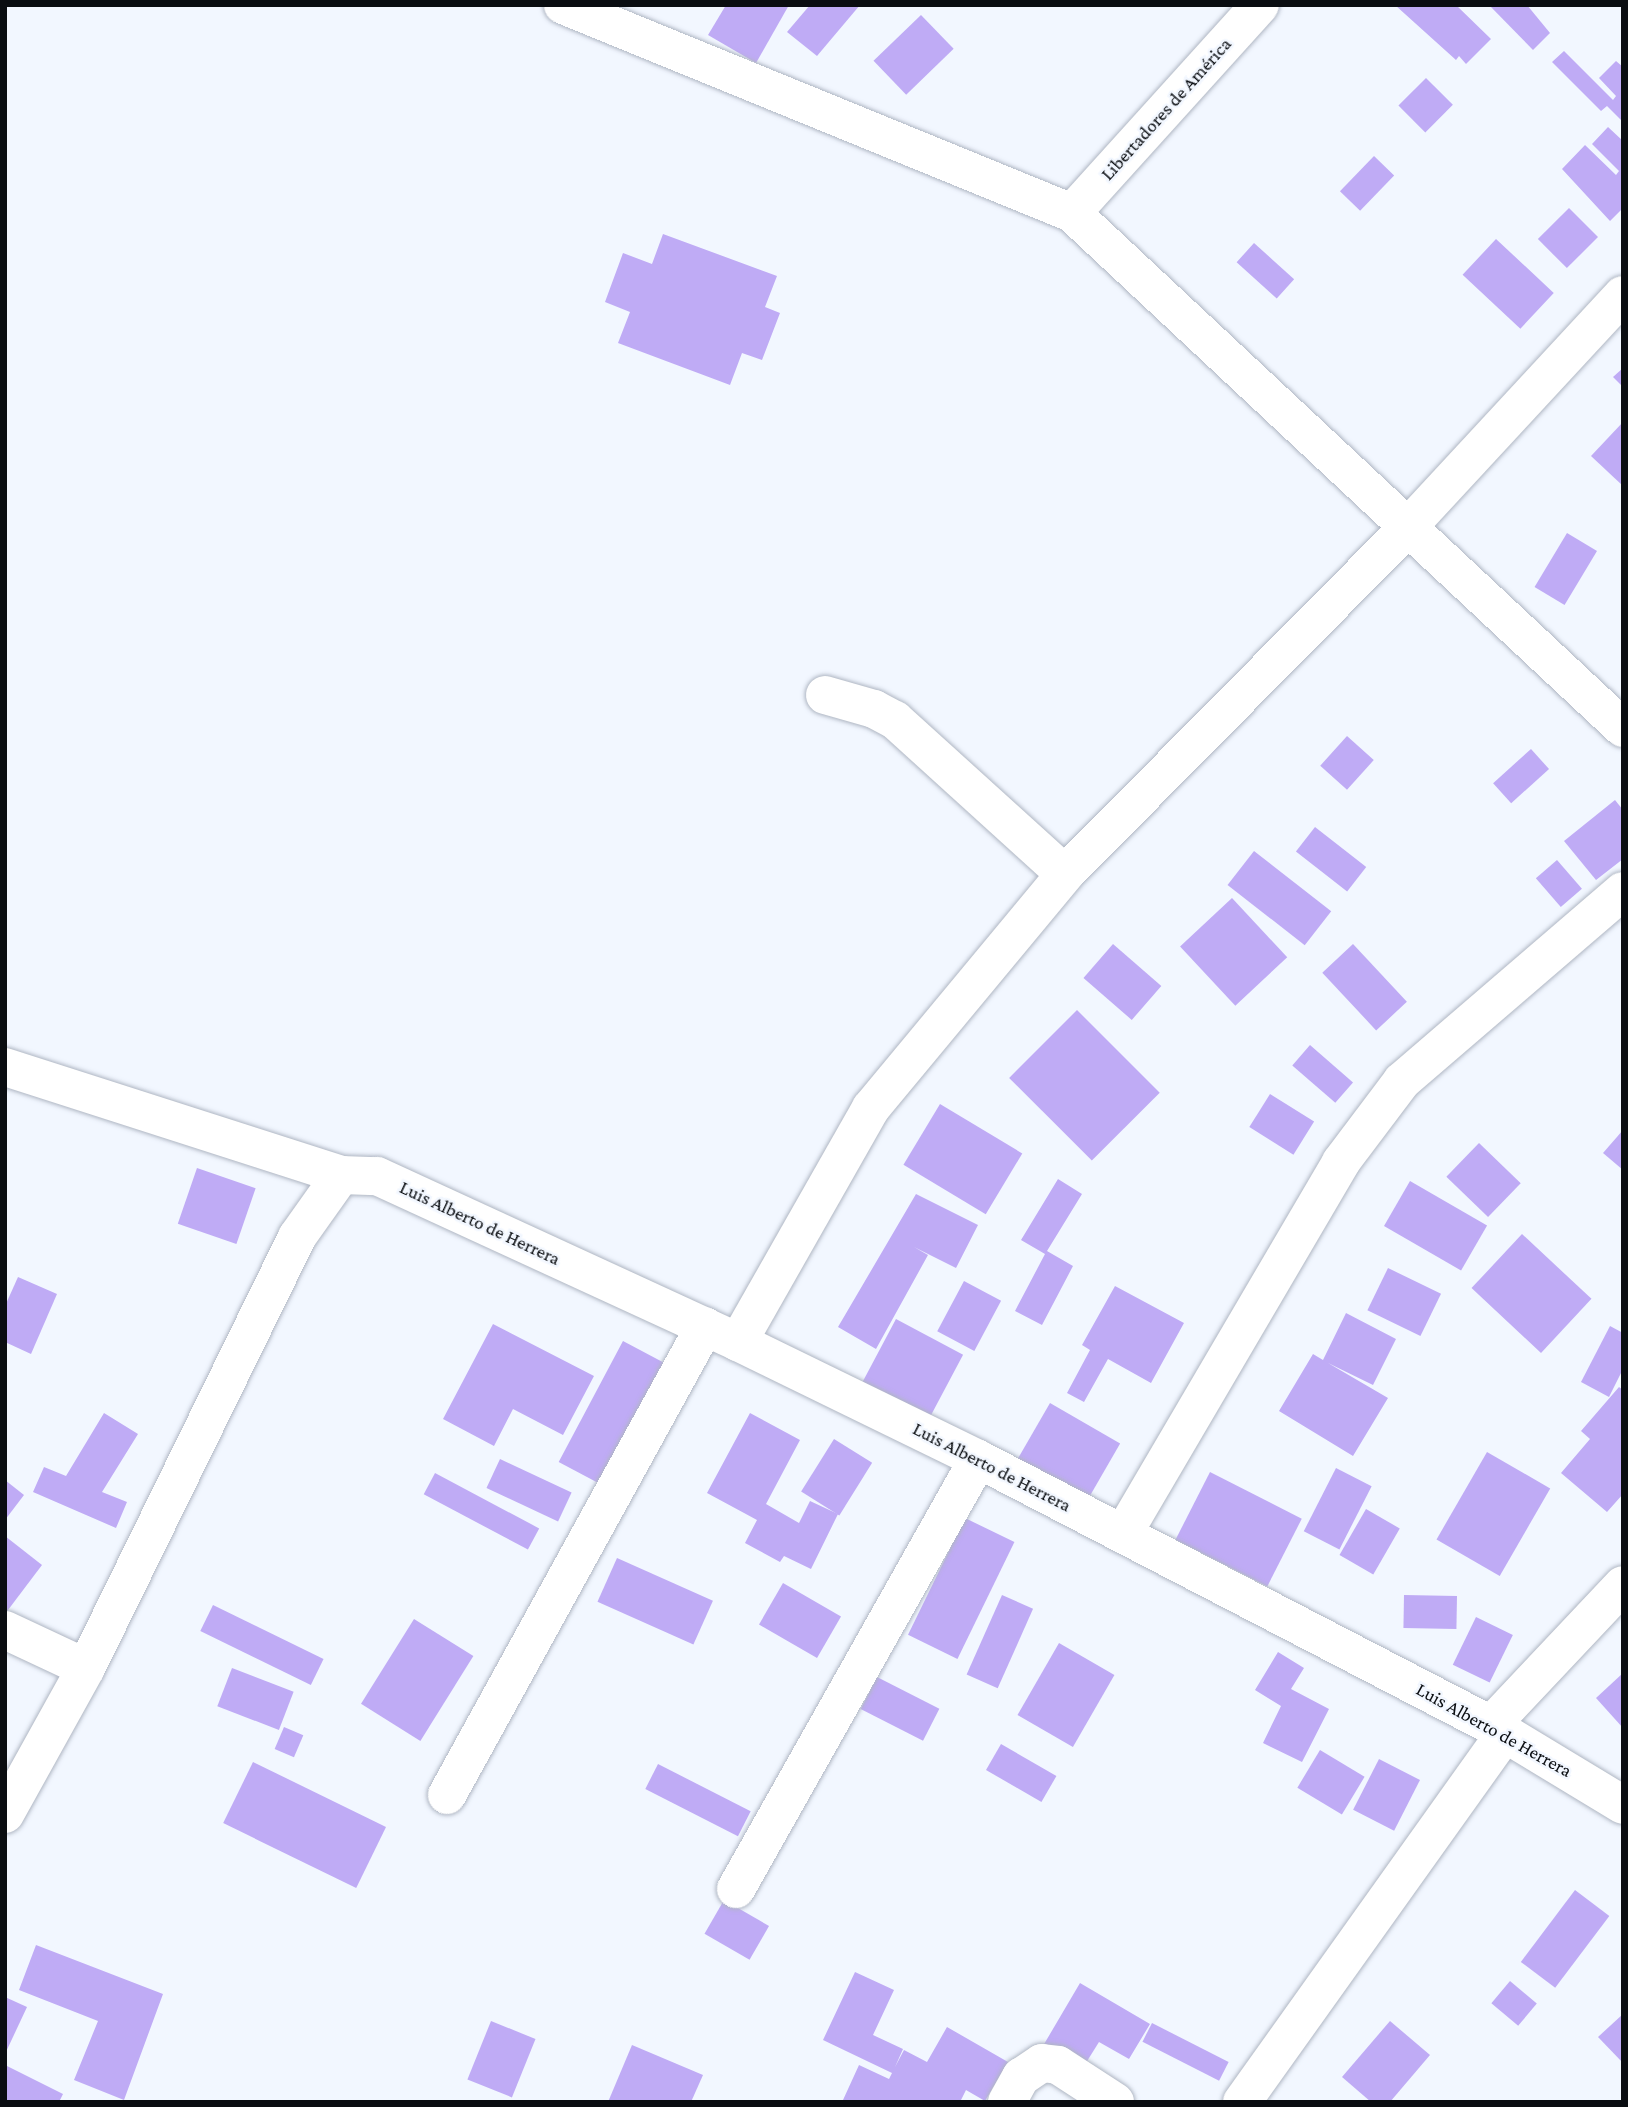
<!DOCTYPE html>
<html>
<head>
<meta charset="utf-8">
<style>
	body { margin:0 }
	#map { position:relative; width:1628px; height:2107px; overflow:hidden; background:#f2f7ff; font-family:"Crimson Pro",serif }
	div>[style] { position:absolute }
	[style*='--x'] { left:calc(var(--x)*1px); top:calc(var(--y)*1px); width:calc(var(--w)*1px); rotate:calc(var(--a)*1deg) }
	.building>* { inset:0; background:#bfabf5; transform-origin:0 0 }
	.roads { filter:drop-shadow(0 0 2px #afb6c3) drop-shadow(0 0 2px #afb6c3) }
	.minor>* { height:38px; margin:-19px; padding:0 19px; transform-origin:19px; border-radius:19px; background:#fff }
	span { translate:-50% -50%; white-space:nowrap; text-align:center; line-height:1.15; -webkit-text-stroke:5px #f2f7ff; paint-order:stroke }
	.street-label { font-size:19px; color:#0a0d11 }
	.frame { position:absolute; inset:0; border:7px solid #0a0d11; pointer-events:none }
</style>
</head>
<body>
<div id="map">
	<div class="building">
		<i style="clip-path:polygon(726px 5px,789px 5px,756px 63px,708px 35px)"></i>
		<i style="clip-path:polygon(810px 5px,860px 5px,817px 56px,787px 32px)"></i>
		<i style="clip-path:polygon(1395px 5px,1456px 5px,1491px 39px,1466px 64px,1459px 56px,1456px 60px)"></i>
		<i style="clip-path:polygon(1489px 5px,1527px 5px,1550px 33px,1533px 50px)"></i>
		<i style="left:921px;top:15px;width:47px;height:66px;rotate:46deg"></i>
		<i style="clip-path:polygon(1564px 51px,1613px 100px,1616px 96px,1599px 78px,1616px 61px,1623px 67px,1623px 122px,1607px 106px,1601px 111px,1552px 62px)"></i>
		<i style="left:1426px;top:78px;width:38px;height:39px;rotate:45deg"></i>
		<i style="clip-path:polygon(1608px 127px,1623px 141px,1623px 208px,1610px 221px,1562px 169px,1585px 145px,1616px 175px,1619px 171px,1592px 144px)"></i>
		<i style="left:1374px;top:156px;width:28px;height:49px;rotate:44deg"></i>
		<i style="left:1569px;top:208px;width:41px;height:44px;rotate:45deg"></i>
		<i style="clip-path:polygon(663px 234px,777px 276px,765px 307px,780px 313px,762px 360px,742px 353px,730px 385px,618px 343px,630px 312px,605px 302px,623px 253px,652px 264px)"></i>
		<i style="left:1496px;top:239px;width:79px;height:49px;rotate:43deg"></i>
		<i style="left:1254px;top:243px;width:54px;height:26px;rotate:42deg"></i>
		<i style="clip-path:polygon(1623px 368px,1623px 387px,1613px 377px)"></i>
		<i style="clip-path:polygon(1623px 422px,1623px 486px,1591px 456px)"></i>
		<i style="left:1567px;top:533px;width:35px;height:63px;rotate:31deg"></i>
		<i style="left:1347px;top:736px;width:36px;height:40px;rotate:42deg"></i>
		<i style="left:1531px;top:749px;width:27px;height:51px;rotate:48deg"></i>
		<i style="clip-path:polygon(1615px 800px,1623px 810px,1623px 859px,1596px 880px,1564px 841px)"></i>
		<i style="left:1315px;top:827px;width:65px;height:31px;rotate:38deg"></i>
		<i style="left:1254px;top:851px;width:98px;height:43px;rotate:38deg"></i>
		<i style="left:1557px;top:860px;width:38px;height:28px;rotate:49deg"></i>
		<i style="left:1232px;top:898px;width:81px;height:71px;rotate:47deg"></i>
		<i style="left:1113px;top:944px;width:64px;height:45px;rotate:41deg"></i>
		<i style="left:1353px;top:944px;width:79px;height:42px;rotate:47deg"></i>
		<i style="left:1077px;top:1010px;width:117px;height:96px;rotate:45deg"></i>
		<i style="left:1310px;top:1045px;width:57px;height:27px;rotate:41deg"></i>
		<i style="left:1270px;top:1094px;width:52px;height:39px;rotate:32deg"></i>
		<i style="left:940px;top:1104px;width:96px;height:71px;rotate:31deg"></i>
		<i style="clip-path:polygon(1623px 1130px,1623px 1170px,1603px 1153px)"></i>
		<i style="left:1479px;top:1143px;width:58px;height:47px;rotate:44deg"></i>
		<i style="left:197px;top:1168px;width:62px;height:59px;rotate:19deg"></i>
		<i style="clip-path:polygon(1058px 1179px,1082px 1194px,1047px 1251px,1073px 1266px,1042px 1325px,1015px 1311px,1045px 1254px,1021px 1240px)"></i>
		<i style="left:1410px;top:1181px;width:89px;height:52px;rotate:30deg"></i>
		<i style="clip-path:polygon(916px 1194px,978px 1225px,956px 1268px,914px 1247px,928px 1255px,876px 1349px,838px 1327px)"></i>
		<i style="left:1522px;top:1234px;width:95px;height:74px;rotate:43deg"></i>
		<i style="left:1388px;top:1268px;width:59px;height:47px;rotate:26deg"></i>
		<i style="clip-path:polygon(18px 1277px,57px 1294px,31px 1354px,5px 1342px,5px 1306px)"></i>
		<i style="left:964px;top:1281px;width:42px;height:57px;rotate:28deg"></i>
		<i style="clip-path:polygon(1115px 1286px,1184px 1323px,1151px 1383px,1108px 1359px,1084px 1402px,1067px 1393px,1090px 1350px,1082px 1345px)"></i>
		<i style="clip-path:polygon(1346px 1313px,1396px 1339px,1373px 1385px,1328px 1363px,1388px 1398px,1353px 1456px,1279px 1411px,1313px 1354px,1323px 1360px)"></i>
		<i style="left:896px;top:1319px;width:76px;height:77px;rotate:28deg"></i>
		<i style="clip-path:polygon(493px 1324px,594px 1376px,563px 1435px,513px 1409px,494px 1446px,443px 1419px)"></i>
		<i style="clip-path:polygon(1610px 1326px,1623px 1333px,1623px 1369px,1609px 1397px,1581px 1382px)"></i>
		<i style="left:623px;top:1341px;width:47px;height:137px;rotate:28deg"></i>
		<i style="clip-path:polygon(1619px 1387px,1623px 1390px,1623px 1494px,1607px 1512px,1561px 1473px,1590px 1439px,1581px 1431px)"></i>
		<i style="left:1050px;top:1403px;width:81px;height:67px;rotate:30deg"></i>
		<i style="clip-path:polygon(104px 1413px,138px 1434px,102px 1492px,127px 1502px,116px 1528px,33px 1492px,44px 1467px,66px 1476px)"></i>
		<i style="clip-path:polygon(750px 1413px,800px 1440px,766px 1504px,799px 1523px,810px 1501px,838px 1514px,811px 1569px,784px 1556px,780px 1562px,745px 1543px,757px 1520px,707px 1493px)"></i>
		<i style="left:834px;top:1439px;width:45px;height:62px;rotate:32deg"></i>
		<i style="left:1487px;top:1452px;width:73px;height:101px;rotate:30deg"></i>
		<i style="left:500px;top:1459px;width:79px;height:32px;rotate:25deg"></i>
		<i style="left:1336px;top:1468px;width:40px;height:71px;rotate:27deg"></i>
		<i style="left:1210px;top:1472px;width:103px;height:76px;rotate:27deg"></i>
		<i style="left:435px;top:1473px;width:118px;height:24px;rotate:28deg"></i>
		<i style="clip-path:polygon(5px 1480px,24px 1495px,5px 1520px)"></i>
		<i style="left:1366px;top:1509px;width:39px;height:53px;rotate:30deg"></i>
		<i style="left:965px;top:1518px;width:55px;height:130px;rotate:26deg"></i>
		<i style="clip-path:polygon(5px 1536px,42px 1565px,5px 1614px)"></i>
		<i style="left:617px;top:1558px;width:105px;height:48px;rotate:24deg"></i>
		<i style="left:783px;top:1583px;width:67px;height:48px;rotate:30deg"></i>
		<i style="left:1002px;top:1595px;width:34px;height:87px;rotate:24deg"></i>
		<i style="left:1404px;top:1595px;width:53px;height:33px;rotate:1deg"></i>
		<i style="left:213px;top:1605px;width:123px;height:29px;rotate:26deg"></i>
		<i style="left:1476px;top:1617px;width:41px;height:53px;rotate:26deg"></i>
		<i style="left:414px;top:1619px;width:70px;height:100px;rotate:32deg"></i>
		<i style="left:1059px;top:1643px;width:64px;height:83px;rotate:30deg"></i>
		<i style="clip-path:polygon(1278px 1652px,1304px 1668px,1291px 1689px,1329px 1709px,1302px 1762px,1263px 1743px,1281px 1706px,1255px 1690px)"></i>
		<i style="left:232px;top:1668px;width:66px;height:41px;rotate:21deg"></i>
		<i style="clip-path:polygon(1623px 1673px,1623px 1728px,1596px 1698px)"></i>
		<i style="left:877px;top:1677px;width:70px;height:36px;rotate:27deg"></i>
		<i style="left:284px;top:1727px;width:21px;height:24px;rotate:23deg"></i>
		<i style="left:1001px;top:1744px;width:64px;height:30px;rotate:30deg"></i>
		<i style="left:1320px;top:1750px;width:52px;height:44px;rotate:31deg"></i>
		<i style="left:1379px;top:1759px;width:46px;height:57px;rotate:27deg"></i>
		<i style="left:253px;top:1762px;width:148px;height:68px;rotate:26deg"></i>
		<i style="left:658px;top:1764px;width:104px;height:28px;rotate:27deg"></i>
		<i style="left:1575px;top:1890px;width:43px;height:90px;rotate:37deg"></i>
		<i style="left:724px;top:1900px;width:52px;height:39px;rotate:30deg"></i>
		<i style="clip-path:polygon(36px 1945px,163px 1994px,124px 2100px,74px 2080px,98px 2021px,19px 1990px)"></i>
		<i style="clip-path:polygon(855px 1972px,894px 1990px,873px 2035px,903px 2049px,895px 2067px,904px 2050px,927px 2062px,947px 2027px,1008px 2062px,985px 2101px,966px 2090px,960px 2102px,843px 2100px,859px 2065px,889px 2079px,892px 2073px,823px 2040px)"></i>
		<i style="left:1510px;top:1981px;width:35px;height:29px;rotate:40deg"></i>
		<i style="clip-path:polygon(1080px 1983px,1150px 2024px,1129px 2059px,1099px 2042px,1079px 2074px,1040px 2051px)"></i>
		<i style="clip-path:polygon(5px 1997px,27px 2007px,5px 2054px)"></i>
		<i style="clip-path:polygon(1623px 2014px,1623px 2063px,1598px 2037px)"></i>
		<i style="left:491px;top:2021px;width:48px;height:63px;rotate:22deg"></i>
		<i style="clip-path:polygon(1390px 2021px,1430px 2055px,1390px 2102px,1371px 2102px,1342px 2077px)"></i>
		<i style="left:1152px;top:2023px;width:86px;height:21px;rotate:27deg"></i>
		<i style="clip-path:polygon(632px 2045px,703px 2075px,691px 2102px,608px 2102px)"></i>
		<i style="clip-path:polygon(5px 2065px,63px 2094px,59px 2102px,5px 2102px)"></i>
	</div>
	<div class="roads">
		<div class="minor">
			<i style="--x:563;--y:5;--w:550;--a:22.23"></i>
			<i style="--x:1072;--y:213;--w:754;--a:43.07"></i>
			<i style="--x:1072;--y:213;--w:280;--a:-47.9"></i>
			<i style="--x:825;--y:695;--w:51;--a:15.9"></i>
			<i style="--x:874;--y:709;--w:24;--a:28"></i>
			<i style="--x:895;--y:720;--w:229;--a:42.2"></i>
			<i style="--x:5;--y:1067;--w:353;--a:17.8"></i>
			<i style="--x:341;--y:1175;--w:36;--a:2"></i>
			<i style="--x:377;--y:1176;--w:397;--a:24.7"></i>
			<i style="--x:738;--y:1342;--w:267;--a:26"></i>
			<i style="--x:978;--y:1459;--w:578;--a:27.41"></i>
			<i style="--x:1491;--y:1725;--w:154;--a:31.2"></i>
			<i style="--x:738;--y:1342;--w:269;--a:-60.4"></i>
			<i style="--x:871;--y:1108;--w:304;--a:-50.3"></i>
			<i style="--x:1065;--y:874;--w:488;--a:-45.3"></i>
			<i style="--x:1408;--y:527;--w:316;--a:-47.2"></i>
			<i style="--x:1123;--y:1534;--w:431;--a:-59.6"></i>
			<i style="--x:1341;--y:1162;--w:101;--a:-53"></i>
			<i style="--x:1402;--y:1081;--w:291;--a:-40.7"></i>
			<i style="--x:5;--y:1630;--w:89;--a:25.1"></i>
			<i style="--x:1491;--y:1725;--w:192;--a:-46.7"></i>
			<i style="--x:447;--y:1795;--w:535;--a:-61.18"></i>
			<i style="--x:5;--y:1814;--w:167;--a:-61"></i>
			<i style="--x:86;--y:1668;--w:480;--a:-63.9"></i>
			<i style="--x:297;--y:1237;--w:76;--a:-54.6"></i>
			<i style="--x:736;--y:1889;--w:493;--a:-60.6"></i>
			<i style="--x:1007;--y:2102;--w:29;--a:-61"></i>
			<i style="--x:1021;--y:2077;--w:25;--a:-34"></i>
			<i style="--x:1042;--y:2063;--w:16;--a:7"></i>
			<i style="--x:1058;--y:2065;--w:68;--a:33"></i>
			<i style="--x:1242;--y:2102;--w:453;--a:-54.5"></i>
		</div>
	</div>
	<div class="street-label">
		<span style="left:1166px;top:109px;rotate:-48deg">Libertadores de América</span>
		<span style="left:480px;top:1223px;rotate:25deg">Luis Alberto de Herrera</span>
		<span style="left:992px;top:1467px;rotate:27deg">Luis Alberto de Herrera</span>
		<span style="left:1494px;top:1730px;rotate:29deg">Luis Alberto de Herrera</span>
	</div>
	<div class="frame"></div>
</div>
</body>
</html>
